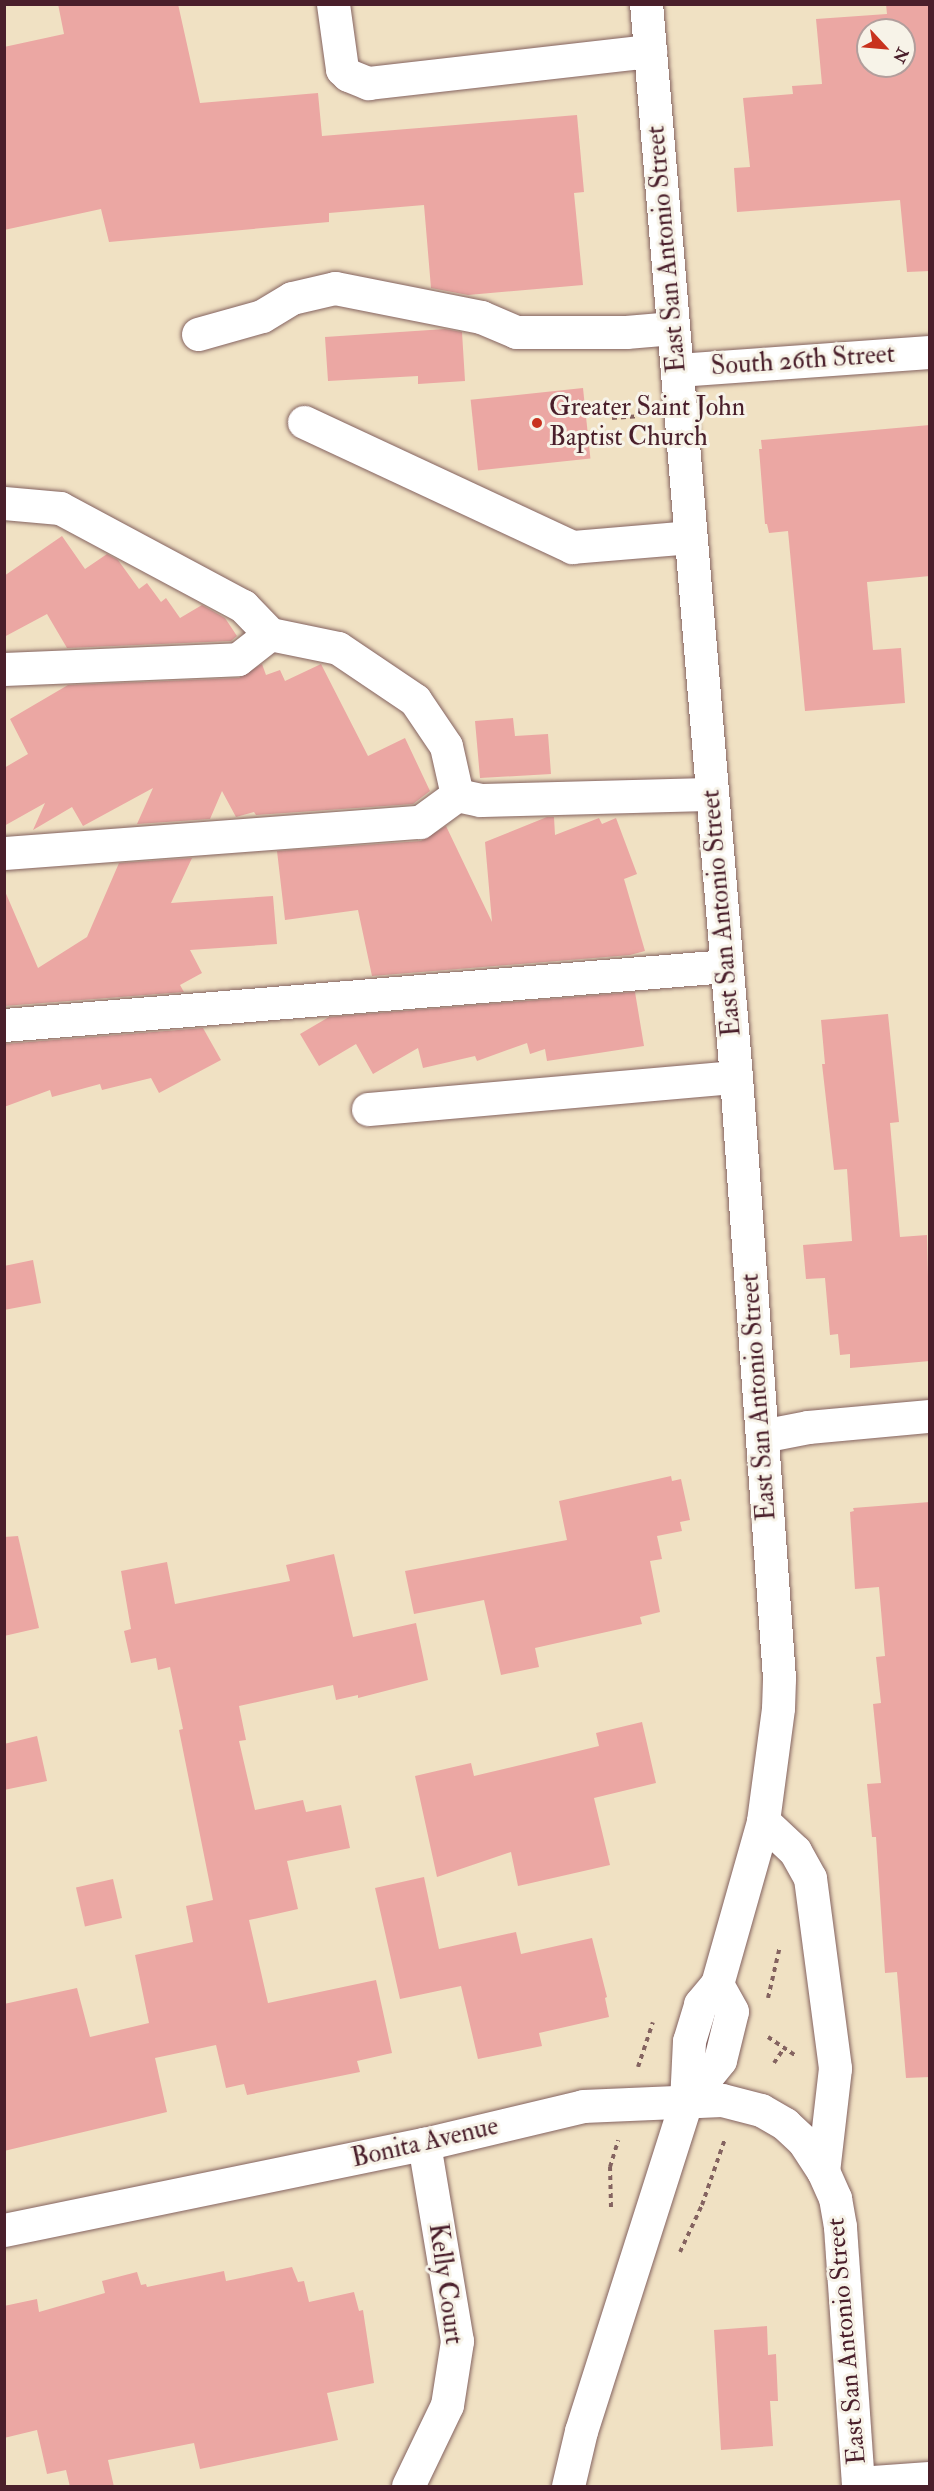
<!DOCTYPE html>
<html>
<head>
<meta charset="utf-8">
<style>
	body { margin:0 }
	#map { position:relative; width:934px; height:2491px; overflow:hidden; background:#f0e1c3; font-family:"IM FELL Double Pica",serif }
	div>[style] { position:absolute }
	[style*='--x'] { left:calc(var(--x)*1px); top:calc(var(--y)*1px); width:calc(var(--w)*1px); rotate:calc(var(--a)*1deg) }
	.building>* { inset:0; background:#eba7a3; transform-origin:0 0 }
	.path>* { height:4px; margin-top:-2px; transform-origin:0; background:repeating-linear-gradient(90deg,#846360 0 4.5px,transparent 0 9px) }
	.roads { filter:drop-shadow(0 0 2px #846360) drop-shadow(0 0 2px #846360) }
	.minor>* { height:33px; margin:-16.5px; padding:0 16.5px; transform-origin:16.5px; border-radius:16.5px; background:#fff }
	.dots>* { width:16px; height:16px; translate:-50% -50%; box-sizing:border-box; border:3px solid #f7f3e8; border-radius:50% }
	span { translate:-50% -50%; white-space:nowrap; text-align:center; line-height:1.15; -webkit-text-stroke:6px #f7f3e8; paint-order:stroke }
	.street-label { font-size:26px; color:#4a1f2b }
	.poi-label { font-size:26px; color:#4a1f2b }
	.left { translate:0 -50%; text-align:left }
	.frame { position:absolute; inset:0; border:6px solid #4a1f2b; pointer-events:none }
	.north { position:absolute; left:856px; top:18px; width:60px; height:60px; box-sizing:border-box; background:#f7f3e8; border:2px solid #b29e9c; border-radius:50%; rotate:116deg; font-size:16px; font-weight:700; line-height:24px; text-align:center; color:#4a1f2b }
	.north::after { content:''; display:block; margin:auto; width:21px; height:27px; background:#c8321e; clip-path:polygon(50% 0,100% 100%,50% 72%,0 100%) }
</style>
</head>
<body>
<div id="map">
	<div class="building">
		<i style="clip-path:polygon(58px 4px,178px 4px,200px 103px,318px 93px,322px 136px,577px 115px,584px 192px,574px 193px,583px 285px,468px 295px,431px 288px,424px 205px,329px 213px,329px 222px,109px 242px,101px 209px,4px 230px,4px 47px,64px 34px)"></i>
		<i style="clip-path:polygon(evenodd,886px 4px,930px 4px,930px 271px,907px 272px,900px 200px,737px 212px,734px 168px,750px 167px,743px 98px,793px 94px,792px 86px,822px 84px,816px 19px,887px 14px,886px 4px,868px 30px,904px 30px,904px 66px,868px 66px,868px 30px)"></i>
		<i style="clip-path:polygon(445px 329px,462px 332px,465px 381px,418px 384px,418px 376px,328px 381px,325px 337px)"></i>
		<i style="left:583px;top:388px;width:71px;height:113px;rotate:84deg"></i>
		<i style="clip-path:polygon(930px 425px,930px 576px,867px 582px,873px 650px,901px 648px,905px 703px,805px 711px,788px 531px,769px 533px,767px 524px,765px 524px,759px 449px,762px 449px,761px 440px)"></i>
		<i style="clip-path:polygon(62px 536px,85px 569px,107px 554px,118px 560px,139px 589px,147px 583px,161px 602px,166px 598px,180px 618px,202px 605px,225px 618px,237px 636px,231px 641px,67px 648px,47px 614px,4px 637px,4px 576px)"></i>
		<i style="clip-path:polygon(262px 664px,266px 675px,280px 670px,285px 681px,321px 664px,368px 756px,405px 738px,430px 791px,413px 804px,256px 815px,254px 812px,236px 817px,222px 791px,210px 819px,137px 824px,153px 788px,83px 826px,72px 807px,33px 830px,45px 803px,4px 826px,4px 768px,28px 754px,10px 719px,68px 685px,239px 678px)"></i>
		<i style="clip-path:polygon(513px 718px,515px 736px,548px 734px,551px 774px,480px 778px,475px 721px)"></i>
		<i style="clip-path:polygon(547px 817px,554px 817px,555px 835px,599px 818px,602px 824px,616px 818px,637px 874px,624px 879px,645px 951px,630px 955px,372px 976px,358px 910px,285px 920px,277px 851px,421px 841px,446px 826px,492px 922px,485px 842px)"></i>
		<i style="clip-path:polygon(192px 858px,171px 903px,273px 896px,277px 944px,190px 950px,202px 973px,180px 985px,184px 992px,4px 1006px,4px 889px,38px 968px,87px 937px,119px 863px)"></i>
		<i style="clip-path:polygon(635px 992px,644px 1046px,547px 1061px,545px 1049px,530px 1054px,527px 1043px,477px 1061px,475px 1056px,423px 1068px,418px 1048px,373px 1074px,356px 1044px,319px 1066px,300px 1034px,329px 1017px)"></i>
		<i style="clip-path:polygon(888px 1014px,899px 1122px,890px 1123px,900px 1237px,927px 1235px,930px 1361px,850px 1368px,850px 1354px,840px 1355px,838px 1334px,830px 1335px,825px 1278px,806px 1279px,803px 1245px,852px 1241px,847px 1169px,834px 1170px,822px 1064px,825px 1064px,821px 1020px)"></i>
		<i style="clip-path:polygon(203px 1028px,221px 1060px,159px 1093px,151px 1078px,102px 1090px,100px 1084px,52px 1097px,50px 1090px,4px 1107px,4px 1044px)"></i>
		<i style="clip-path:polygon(33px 1260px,41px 1303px,4px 1310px,4px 1266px)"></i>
		<i style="clip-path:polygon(671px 1476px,672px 1481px,681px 1479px,690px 1520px,680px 1522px,682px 1531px,657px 1536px,662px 1559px,650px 1561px,660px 1612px,640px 1617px,642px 1624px,535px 1648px,539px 1667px,501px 1675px,484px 1600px,414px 1614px,405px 1571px,567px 1540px,559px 1501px)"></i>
		<i style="clip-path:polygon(930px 1502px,930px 2077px,906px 2078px,897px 1972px,885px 1973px,876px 1837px,872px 1837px,867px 1784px,881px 1783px,873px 1704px,881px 1703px,876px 1657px,885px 1656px,879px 1587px,855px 1589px,850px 1512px,854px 1511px,853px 1508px)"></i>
		<i style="clip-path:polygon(18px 1536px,39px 1628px,4px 1636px,4px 1537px)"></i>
		<i style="clip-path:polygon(334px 1554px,353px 1637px,416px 1623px,428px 1680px,358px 1698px,358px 1695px,336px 1700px,333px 1685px,239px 1706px,246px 1740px,239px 1741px,255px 1810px,303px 1800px,306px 1812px,341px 1805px,350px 1848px,287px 1861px,298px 1909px,249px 1920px,268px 2003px,376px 1980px,392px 2053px,357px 2061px,360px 2072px,247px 2095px,244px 2084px,226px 2088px,216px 2045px,155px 2058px,167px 2112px,4px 2151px,4px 2004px,77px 1988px,90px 2037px,149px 2023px,135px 1955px,193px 1942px,186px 1906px,213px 1900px,179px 1730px,183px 1729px,170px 1667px,158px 1670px,156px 1658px,131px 1663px,124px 1631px,131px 1629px,121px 1571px,167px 1562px,175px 1604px,290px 1581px,286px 1565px)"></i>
		<i style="clip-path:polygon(642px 1722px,656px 1783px,594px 1798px,610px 1865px,518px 1886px,511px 1852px,437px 1877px,415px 1776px,471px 1763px,474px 1776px,558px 1756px,599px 1746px,596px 1733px)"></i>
		<i style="clip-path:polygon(37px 1736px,47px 1781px,4px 1790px,4px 1744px)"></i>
		<i style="clip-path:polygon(424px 1877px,439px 1949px,516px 1932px,521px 1954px,592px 1938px,607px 1997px,605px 1998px,609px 2017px,539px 2033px,542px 2046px,478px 2059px,461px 1986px,400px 1999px,375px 1888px)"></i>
		<i style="left:113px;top:1879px;width:40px;height:38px;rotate:77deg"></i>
		<i style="clip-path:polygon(292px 2267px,298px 2282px,304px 2281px,309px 2302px,354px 2292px,359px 2311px,363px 2310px,374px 2383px,327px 2393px,338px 2440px,200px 2469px,194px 2443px,108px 2460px,114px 2487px,70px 2487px,66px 2470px,47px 2474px,37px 2430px,4px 2438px,4px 2306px,37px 2299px,39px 2312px,105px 2293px,102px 2281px,137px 2272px,141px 2285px,146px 2284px,147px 2287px,224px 2271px,226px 2281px)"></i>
		<i style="clip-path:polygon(767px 2326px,768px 2355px,776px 2354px,778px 2401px,770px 2401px,773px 2446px,721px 2450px,714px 2330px)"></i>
	</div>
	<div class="path">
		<i style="--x:612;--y:418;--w:26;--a:-4"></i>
		<i style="--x:768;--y:1998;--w:53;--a:-77"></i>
		<i style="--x:768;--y:2037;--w:32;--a:34"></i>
		<i style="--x:774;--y:2063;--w:18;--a:-56"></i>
		<i style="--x:638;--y:2067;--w:47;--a:-71.6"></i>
		<i style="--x:611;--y:2207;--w:40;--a:-91.4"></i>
		<i style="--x:610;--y:2167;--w:28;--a:-73"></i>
		<i style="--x:680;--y:2252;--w:52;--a:-64.9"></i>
		<i style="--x:702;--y:2205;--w:70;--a:-70.8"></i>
	</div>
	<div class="roads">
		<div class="minor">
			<i style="--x:333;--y:4;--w:66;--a:82.1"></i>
			<i style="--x:342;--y:69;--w:8;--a:45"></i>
			<i style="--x:348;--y:75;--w:22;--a:22"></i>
			<i style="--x:368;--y:83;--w:284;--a:-6.5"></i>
			<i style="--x:198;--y:334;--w:66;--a:-15.7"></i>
			<i style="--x:262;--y:316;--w:35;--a:-31"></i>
			<i style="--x:292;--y:298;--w:44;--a:-13.1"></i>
			<i style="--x:335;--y:288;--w:149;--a:11.2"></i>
			<i style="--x:481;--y:317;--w:38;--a:23"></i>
			<i style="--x:516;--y:332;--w:110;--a:0"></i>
			<i style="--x:626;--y:332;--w:47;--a:-4.9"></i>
			<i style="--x:677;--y:370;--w:254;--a:-4.1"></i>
			<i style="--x:304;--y:422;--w:296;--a:25"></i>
			<i style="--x:572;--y:547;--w:118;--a:-4.8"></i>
			<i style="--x:4;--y:503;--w:56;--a:5.1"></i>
			<i style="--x:60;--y:508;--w:208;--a:28.2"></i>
			<i style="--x:243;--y:606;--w:39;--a:46"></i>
			<i style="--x:270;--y:634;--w:69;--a:11.6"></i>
			<i style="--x:338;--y:648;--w:93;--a:34"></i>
			<i style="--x:415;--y:700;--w:55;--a:56"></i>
			<i style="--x:446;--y:746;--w:50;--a:77.3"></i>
			<i style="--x:457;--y:795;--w:24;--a:12"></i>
			<i style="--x:480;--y:800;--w:230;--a:-1.5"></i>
			<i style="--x:4;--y:669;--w:234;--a:-2.4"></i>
			<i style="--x:238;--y:659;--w:41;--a:-38"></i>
			<i style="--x:4;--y:853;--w:417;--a:-4.3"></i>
			<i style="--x:420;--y:822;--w:46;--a:-36.1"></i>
			<i style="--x:4;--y:1025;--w:725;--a:-4.67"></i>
			<i style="--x:368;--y:1109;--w:369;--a:-5"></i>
			<i style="--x:762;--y:1436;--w:47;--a:-11.1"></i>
			<i style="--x:808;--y:1427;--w:122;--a:-5.2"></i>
			<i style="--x:763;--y:1821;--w:44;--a:43.2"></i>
			<i style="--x:795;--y:1851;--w:31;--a:61"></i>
			<i style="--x:810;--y:1878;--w:192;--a:82.5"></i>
			<i style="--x:835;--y:2068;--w:104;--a:96.6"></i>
			<i style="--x:686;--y:2102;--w:54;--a:-51"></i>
			<i style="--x:720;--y:2060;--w:50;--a:-76.2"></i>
			<i style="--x:732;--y:2011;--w:31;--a:-119"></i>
			<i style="--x:4;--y:2230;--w:429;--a:-11.6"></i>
			<i style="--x:424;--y:2144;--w:163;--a:-13.4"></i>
			<i style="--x:583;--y:2106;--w:139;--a:-2.5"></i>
			<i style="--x:722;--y:2100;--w:40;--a:14.4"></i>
			<i style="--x:761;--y:2110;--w:28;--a:30"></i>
			<i style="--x:785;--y:2124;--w:26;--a:43"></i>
			<i style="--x:804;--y:2142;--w:35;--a:57"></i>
			<i style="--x:823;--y:2171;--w:30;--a:66"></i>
			<i style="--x:835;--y:2198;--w:29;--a:80"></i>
			<i style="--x:840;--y:2227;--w:260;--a:86"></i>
			<i style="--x:858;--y:2483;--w:72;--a:-4"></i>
			<i style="--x:408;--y:2486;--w:90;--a:-64.3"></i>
			<i style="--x:447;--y:2405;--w:65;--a:-81.1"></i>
			<i style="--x:457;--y:2341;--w:200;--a:-99.5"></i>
			<i style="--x:568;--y:2486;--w:57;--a:-76.7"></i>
			<i style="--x:581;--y:2431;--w:345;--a:-72.3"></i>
			<i style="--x:686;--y:2102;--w:61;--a:-87.2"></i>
			<i style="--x:689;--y:2041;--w:39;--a:-73"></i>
			<i style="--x:700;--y:2004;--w:26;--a:-50"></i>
			<i style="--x:717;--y:1984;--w:169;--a:-74.2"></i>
			<i style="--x:763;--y:1821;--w:114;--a:-82.4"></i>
			<i style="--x:778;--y:1708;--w:30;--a:-88"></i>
			<i style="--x:779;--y:1678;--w:603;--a:-94.09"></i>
			<i style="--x:736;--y:1077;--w:1077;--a:-94.79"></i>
		</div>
	</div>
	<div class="dots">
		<i style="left:537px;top:423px;background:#c8321e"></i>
	</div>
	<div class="street-label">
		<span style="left:667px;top:249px;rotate:-95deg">East San Antonio Street</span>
		<span style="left:803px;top:361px;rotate:-4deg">South 26th Street</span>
		<span style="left:722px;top:913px;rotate:-95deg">East San Antonio Street</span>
		<span style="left:759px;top:1397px;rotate:-94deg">East San Antonio Street</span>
		<span style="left:425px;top:2143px;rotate:-13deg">Bonita Avenue</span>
		<span style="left:445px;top:2284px;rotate:82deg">Kelly Court</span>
		<span style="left:847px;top:2341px;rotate:-95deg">East San Antonio Street</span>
	</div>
	<div class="poi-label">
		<span class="left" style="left:549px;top:423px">Greater Saint John<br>Baptist Church</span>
	</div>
	<div class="frame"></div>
	<div class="north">N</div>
</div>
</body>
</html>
